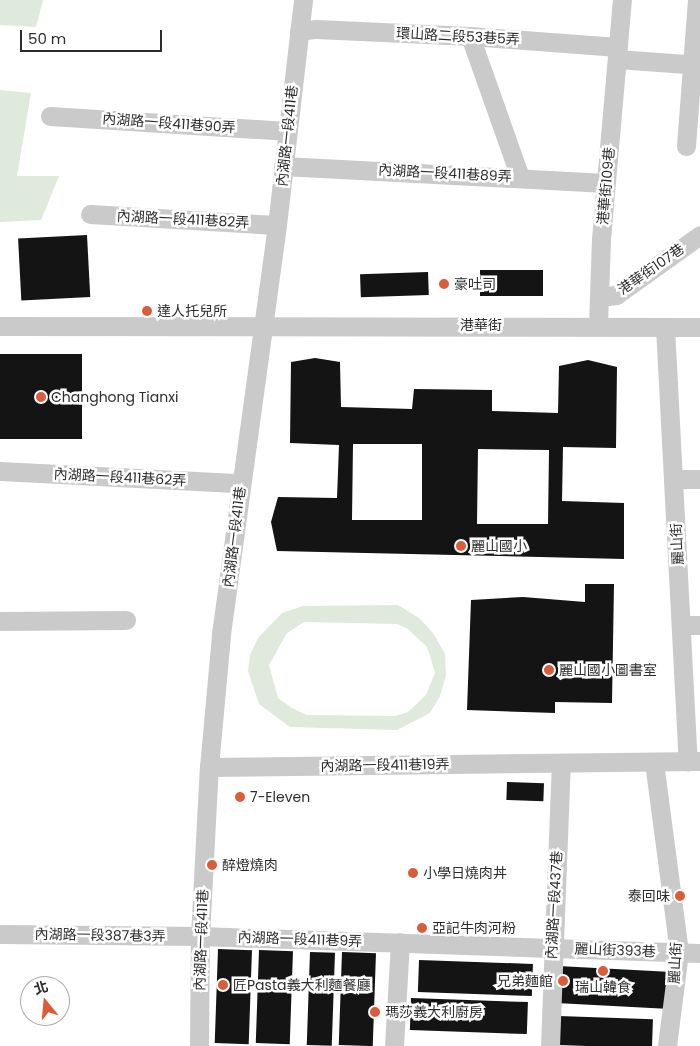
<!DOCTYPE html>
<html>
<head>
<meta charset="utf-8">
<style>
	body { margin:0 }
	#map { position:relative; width:700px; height:1046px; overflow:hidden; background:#fff; font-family:Poppins,"Noto Sans TC",sans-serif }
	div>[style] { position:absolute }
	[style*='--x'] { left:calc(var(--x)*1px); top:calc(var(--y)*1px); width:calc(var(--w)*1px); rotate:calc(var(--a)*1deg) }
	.green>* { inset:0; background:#dfeadc }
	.building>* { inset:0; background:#141414; transform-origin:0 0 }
	.minor>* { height:19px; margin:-9.5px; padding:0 9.5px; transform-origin:9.5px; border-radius:9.5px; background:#cacaca }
	.dots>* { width:14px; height:14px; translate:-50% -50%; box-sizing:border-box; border:2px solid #fff; border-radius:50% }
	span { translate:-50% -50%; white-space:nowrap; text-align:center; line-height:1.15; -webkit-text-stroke:5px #fff; paint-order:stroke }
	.street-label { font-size:14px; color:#2d2d2d }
	.poi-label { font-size:14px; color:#2d2d2d }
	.left { translate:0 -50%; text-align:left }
	.right { translate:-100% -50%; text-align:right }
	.north { position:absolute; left:20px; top:976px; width:50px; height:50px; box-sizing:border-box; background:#fff; border:1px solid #ababab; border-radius:50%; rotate:343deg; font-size:14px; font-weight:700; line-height:20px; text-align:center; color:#2d2d2d }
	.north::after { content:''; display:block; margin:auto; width:18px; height:22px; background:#da5c3a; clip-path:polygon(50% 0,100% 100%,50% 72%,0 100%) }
	.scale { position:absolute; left:20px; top:30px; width:142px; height:22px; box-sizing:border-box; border:2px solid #2d2d2d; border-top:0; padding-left:6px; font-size:15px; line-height:18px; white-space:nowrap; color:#2d2d2d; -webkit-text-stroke:4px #fff; paint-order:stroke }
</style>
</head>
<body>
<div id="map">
	<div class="green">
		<i style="clip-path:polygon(0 0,43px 0,36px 27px,0 25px)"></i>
		<i style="clip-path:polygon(0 90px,31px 93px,17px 176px,59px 176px,41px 220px,0 222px)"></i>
		<i style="clip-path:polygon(evenodd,398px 605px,419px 618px,433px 633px,445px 654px,446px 675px,440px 696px,430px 713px,397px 730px,290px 727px,259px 704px,248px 671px,250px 655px,258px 638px,282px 613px,303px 606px,398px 605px,304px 622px,397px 624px,408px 629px,427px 647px,431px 659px,435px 673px,426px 695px,408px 712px,395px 716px,307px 715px,292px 708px,278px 698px,269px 665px,287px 633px,304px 622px)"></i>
	</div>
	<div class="building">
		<i style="left:87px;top:235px;width:62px;height:69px;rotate:87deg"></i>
		<i style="left:543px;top:270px;width:26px;height:63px;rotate:90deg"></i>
		<i style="left:428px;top:272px;width:23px;height:68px;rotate:88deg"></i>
		<i style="left:82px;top:354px;width:85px;height:82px;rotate:90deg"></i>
		<i style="clip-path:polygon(evenodd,315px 358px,340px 362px,341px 407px,412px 409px,414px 389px,492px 390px,492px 411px,558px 413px,559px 366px,588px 360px,617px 367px,616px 448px,563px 447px,562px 501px,624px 503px,624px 559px,277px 551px,271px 522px,278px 497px,337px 498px,339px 445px,290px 443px,291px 362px,315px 358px,353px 444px,422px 444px,422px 520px,352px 520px,353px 444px,315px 358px,478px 449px,549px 450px,548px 524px,477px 524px,478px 449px)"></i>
		<i style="clip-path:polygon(585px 584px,614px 584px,612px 703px,555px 702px,555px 713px,467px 710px,471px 600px,523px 597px,585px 602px)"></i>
		<i style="left:507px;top:782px;width:37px;height:18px;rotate:2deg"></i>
		<i style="left:218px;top:949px;width:34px;height:94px;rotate:2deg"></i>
		<i style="left:259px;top:950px;width:34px;height:93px;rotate:2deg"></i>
		<i style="left:310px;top:952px;width:25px;height:93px;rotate:2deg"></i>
		<i style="left:342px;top:952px;width:34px;height:93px;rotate:2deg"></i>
		<i style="left:419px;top:960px;width:114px;height:32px;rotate:2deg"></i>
		<i style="left:558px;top:966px;width:114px;height:37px;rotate:3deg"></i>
		<i style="left:411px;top:998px;width:117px;height:32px;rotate:2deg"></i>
		<i style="left:559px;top:1016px;width:94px;height:29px;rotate:2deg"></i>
	</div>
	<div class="minor">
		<i style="--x:299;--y:31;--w:17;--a:-7"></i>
		<i style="--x:316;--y:29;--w:154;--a:2.6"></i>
		<i style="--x:470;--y:36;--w:148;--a:4.3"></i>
		<i style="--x:470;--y:36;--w:150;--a:70.5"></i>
		<i style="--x:617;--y:59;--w:83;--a:4.1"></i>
		<i style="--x:50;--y:116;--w:237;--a:3.6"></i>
		<i style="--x:686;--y:146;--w:146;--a:-85.7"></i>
		<i style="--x:283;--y:166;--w:323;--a:3"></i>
		<i style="--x:90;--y:214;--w:187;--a:3.4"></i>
		<i style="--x:600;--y:297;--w:16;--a:-7"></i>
		<i style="--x:616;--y:295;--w:103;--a:-35.5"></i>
		<i style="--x:598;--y:325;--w:86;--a:-88"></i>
		<i style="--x:601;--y:239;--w:240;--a:-85"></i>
		<i style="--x:0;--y:326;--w:700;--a:0.08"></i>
		<i style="--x:665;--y:327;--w:435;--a:87"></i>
		<i style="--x:0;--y:471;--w:240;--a:2.9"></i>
		<i style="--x:673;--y:479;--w:27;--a:0"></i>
		<i style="--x:0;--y:621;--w:126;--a:-0.5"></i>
		<i style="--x:681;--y:625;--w:19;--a:0"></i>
		<i style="--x:654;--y:762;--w:192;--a:82.5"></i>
		<i style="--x:679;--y:952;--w:95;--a:97.3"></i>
		<i style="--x:209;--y:767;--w:491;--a:-0.7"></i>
		<i style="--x:0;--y:934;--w:200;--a:0.6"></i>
		<i style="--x:200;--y:936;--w:500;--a:1.95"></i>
		<i style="--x:199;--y:1046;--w:110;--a:-89.5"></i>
		<i style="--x:200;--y:936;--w:169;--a:-87"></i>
		<i style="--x:209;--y:767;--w:134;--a:-84.8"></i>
		<i style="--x:221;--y:634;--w:413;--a:-82.2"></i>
		<i style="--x:277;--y:225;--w:226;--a:-83.4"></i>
		<i style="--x:394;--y:1046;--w:104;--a:-86.7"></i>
		<i style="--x:550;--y:1046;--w:282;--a:-87.8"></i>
	</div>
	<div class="dots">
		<i style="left:444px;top:284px;background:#da5c3a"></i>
		<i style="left:147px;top:311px;background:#da5c3a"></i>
		<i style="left:41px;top:397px;background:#da5c3a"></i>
		<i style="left:461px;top:546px;background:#da5c3a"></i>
		<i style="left:549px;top:670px;background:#da5c3a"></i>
		<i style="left:240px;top:797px;background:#da5c3a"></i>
		<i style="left:212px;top:865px;background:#da5c3a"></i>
		<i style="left:413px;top:873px;background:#da5c3a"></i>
		<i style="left:680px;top:896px;background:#da5c3a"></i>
		<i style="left:422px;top:928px;background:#da5c3a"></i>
		<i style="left:603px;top:971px;background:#da5c3a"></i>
		<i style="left:563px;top:981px;background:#da5c3a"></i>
		<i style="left:223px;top:985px;background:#da5c3a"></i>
		<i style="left:375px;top:1012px;background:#da5c3a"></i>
	</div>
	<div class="street-label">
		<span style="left:458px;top:36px;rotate:3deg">環山路二段53巷5弄</span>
		<span style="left:169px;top:123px;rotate:4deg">內湖路一段411巷90弄</span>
		<span style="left:287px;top:136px;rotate:-84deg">內湖路一段411巷</span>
		<span style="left:445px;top:173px;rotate:3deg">內湖路一段411巷89弄</span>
		<span style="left:606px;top:186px;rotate:-85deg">港華街109巷</span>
		<span style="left:183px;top:219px;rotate:3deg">內湖路一段411巷82弄</span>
		<span style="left:651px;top:269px;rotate:-35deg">港華街107巷</span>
		<span style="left:481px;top:325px">港華街</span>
		<span style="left:120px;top:477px;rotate:3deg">內湖路一段411巷62弄</span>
		<span style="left:234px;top:537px;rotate:-83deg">內湖路一段411巷</span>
		<span style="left:677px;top:544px;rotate:-93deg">麗山街</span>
		<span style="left:385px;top:765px;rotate:-1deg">內湖路一段411巷19弄</span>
		<span style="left:554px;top:905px;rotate:-87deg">內湖路一段437巷</span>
		<span style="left:100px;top:935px;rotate:1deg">內湖路一段387巷3弄</span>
		<span style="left:300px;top:939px;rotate:2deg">內湖路一段411巷9弄</span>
		<span style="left:201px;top:940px;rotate:-88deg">內湖路一段411巷</span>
		<span style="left:615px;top:950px;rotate:2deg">麗山街393巷</span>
		<span style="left:675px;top:963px;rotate:-87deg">麗山街</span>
	</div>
	<div class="poi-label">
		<span class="left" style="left:454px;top:284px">豪吐司</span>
		<span class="left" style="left:157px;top:311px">達人托兒所</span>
		<span class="left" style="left:51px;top:397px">Changhong Tianxi</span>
		<span class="left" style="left:471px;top:546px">麗山國小</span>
		<span class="left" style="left:559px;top:670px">麗山國小圖書室</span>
		<span class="left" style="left:250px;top:797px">7-Eleven</span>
		<span class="left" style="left:222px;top:865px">醉燈燒肉</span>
		<span class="left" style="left:423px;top:873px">小學日燒肉丼</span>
		<span class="right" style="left:670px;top:896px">泰回味</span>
		<span class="left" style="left:432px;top:928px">亞記牛肉河粉</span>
		<span class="right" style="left:553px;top:981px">兄弟麵館</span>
		<span class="left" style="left:233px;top:985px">匠Pasta義大利麵餐廳</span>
		<span style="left:603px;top:987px">瑞山韓食</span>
		<span class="left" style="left:385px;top:1012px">瑪莎義大利廚房</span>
	</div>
	<div class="north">北</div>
	<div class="scale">50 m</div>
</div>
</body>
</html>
